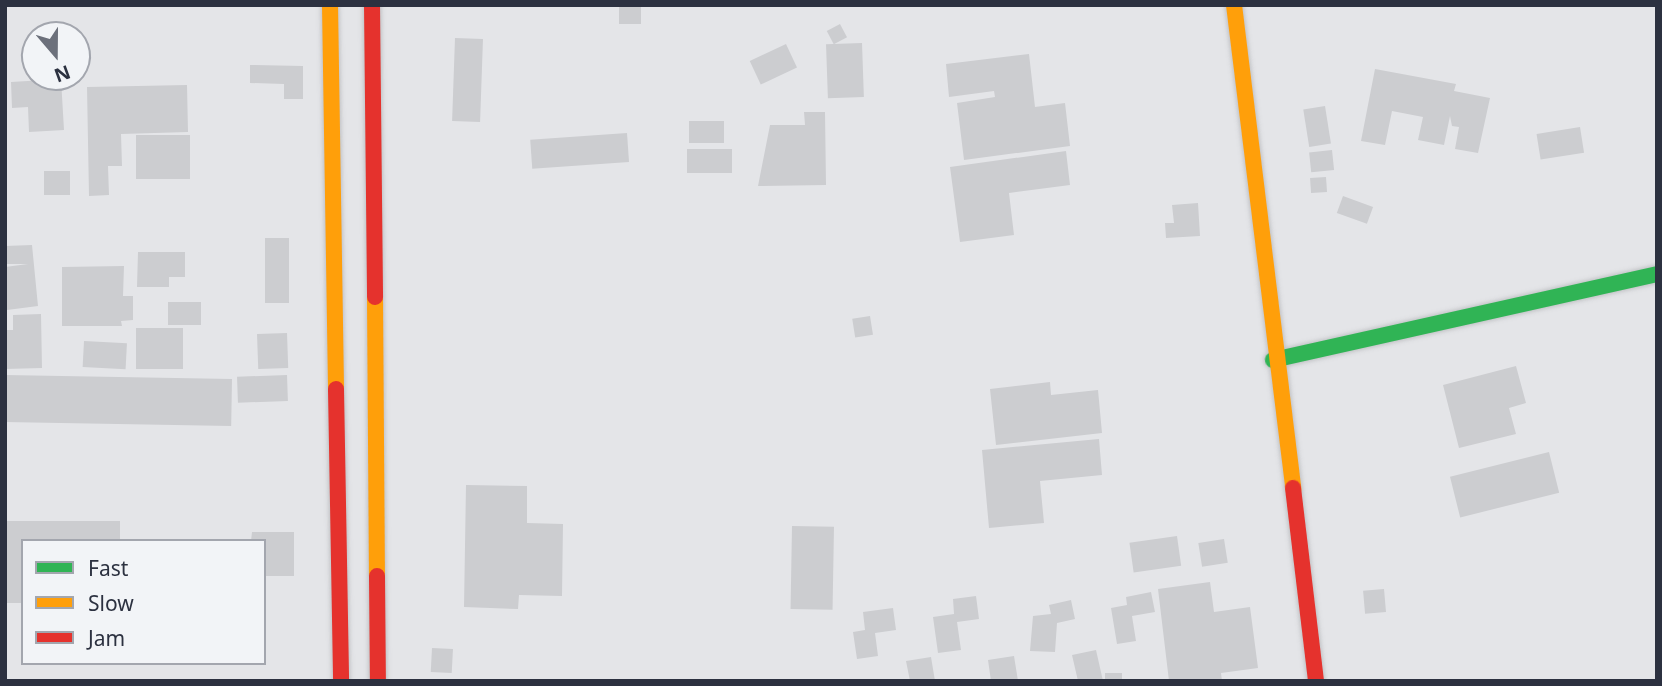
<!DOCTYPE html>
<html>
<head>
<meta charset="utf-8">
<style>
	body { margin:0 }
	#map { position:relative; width:1662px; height:686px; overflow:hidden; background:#e4e5e8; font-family:"Noto Sans",sans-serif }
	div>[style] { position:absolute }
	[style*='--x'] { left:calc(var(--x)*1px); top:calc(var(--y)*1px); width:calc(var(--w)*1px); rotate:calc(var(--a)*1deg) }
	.building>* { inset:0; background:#cccdd0; transform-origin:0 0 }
	.roads { filter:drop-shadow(0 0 2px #c2c3c6) drop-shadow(0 0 2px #c2c3c6) }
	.fast>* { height:16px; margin:-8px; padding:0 8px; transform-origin:8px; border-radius:8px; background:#30b455 }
	.slow>* { height:16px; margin:-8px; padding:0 8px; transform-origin:8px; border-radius:8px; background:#ff9f0a }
	.jam>* { height:16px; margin:-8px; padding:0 8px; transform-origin:8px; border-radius:8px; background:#e5322d }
	span { translate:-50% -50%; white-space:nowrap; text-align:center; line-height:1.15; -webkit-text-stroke:5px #f2f4f7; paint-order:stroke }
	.frame { position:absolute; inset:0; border:7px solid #2c3140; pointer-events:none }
	.legend { position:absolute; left:21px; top:539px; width:245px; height:126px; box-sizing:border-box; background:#f2f4f7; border:2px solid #a3a6ae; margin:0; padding:9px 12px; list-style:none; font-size:21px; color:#2c3140 }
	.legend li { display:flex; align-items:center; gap:14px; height:35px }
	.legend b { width:35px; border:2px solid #a3a6ae }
	.north { position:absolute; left:21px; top:21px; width:70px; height:70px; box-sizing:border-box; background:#f2f4f7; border:2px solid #a3a6ae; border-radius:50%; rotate:160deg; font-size:19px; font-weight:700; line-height:28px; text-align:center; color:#2c3140 }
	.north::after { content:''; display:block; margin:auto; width:24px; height:32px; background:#6c707b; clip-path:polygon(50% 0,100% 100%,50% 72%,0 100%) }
</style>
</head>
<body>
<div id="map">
	<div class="building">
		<i style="left:619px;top:5px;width:22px;height:19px"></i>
		<i style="left:840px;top:24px;width:15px;height:15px;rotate:62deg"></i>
		<i style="left:455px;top:38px;width:28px;height:83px;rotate:2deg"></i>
		<i style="left:862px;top:43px;width:54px;height:36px;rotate:88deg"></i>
		<i style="left:786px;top:44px;width:26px;height:40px;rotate:65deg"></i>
		<i style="clip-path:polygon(1029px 54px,1035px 107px,1065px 103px,1070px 146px,964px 160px,957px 103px,995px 97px,994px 91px,949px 97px,946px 64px)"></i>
		<i style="clip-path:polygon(250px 65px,303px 66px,303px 99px,284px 99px,284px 84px,250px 83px)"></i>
		<i style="clip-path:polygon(1375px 69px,1456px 84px,1454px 91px,1490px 98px,1478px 153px,1455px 149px,1459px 127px,1452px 126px,1450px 116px,1444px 145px,1418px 140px,1423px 117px,1392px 111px,1385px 145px,1361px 141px)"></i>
		<i style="clip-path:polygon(61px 79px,64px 130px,29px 132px,28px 107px,12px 108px,11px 82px)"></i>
		<i style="clip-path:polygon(187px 85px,188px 132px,121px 134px,122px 166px,108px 166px,109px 195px,89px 196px,87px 87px)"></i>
		<i style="left:1325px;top:106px;width:38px;height:22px;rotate:81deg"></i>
		<i style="clip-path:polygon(804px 112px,825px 112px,826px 185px,758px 186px,770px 125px,805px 125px)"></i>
		<i style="left:724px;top:121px;width:22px;height:35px;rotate:90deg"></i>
		<i style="left:1580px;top:127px;width:26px;height:44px;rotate:81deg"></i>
		<i style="left:627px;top:133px;width:29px;height:97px;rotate:86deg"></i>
		<i style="left:136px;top:135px;width:54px;height:44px"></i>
		<i style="left:732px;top:149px;width:24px;height:45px;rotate:90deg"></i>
		<i style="left:1332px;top:150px;width:20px;height:23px;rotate:84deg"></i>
		<i style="clip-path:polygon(1066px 151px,1070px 185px,1009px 193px,1014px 235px,960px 242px,950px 167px)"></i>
		<i style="left:44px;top:171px;width:26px;height:24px"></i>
		<i style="left:1326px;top:177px;width:15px;height:16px;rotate:86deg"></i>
		<i style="left:1343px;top:196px;width:32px;height:18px;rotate:20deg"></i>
		<i style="clip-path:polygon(1198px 203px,1200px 236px,1166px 238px,1165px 223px,1174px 223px,1172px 205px)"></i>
		<i style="left:265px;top:238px;width:24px;height:65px"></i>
		<i style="clip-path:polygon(32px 245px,38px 306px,7px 310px,5px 267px,28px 264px,5px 264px,5px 246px)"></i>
		<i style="clip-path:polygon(138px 252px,185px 252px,185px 277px,169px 277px,169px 287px,137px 287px)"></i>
		<i style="clip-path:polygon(124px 266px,123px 296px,133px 296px,133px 320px,121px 321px,122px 326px,62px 326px,62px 267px)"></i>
		<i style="left:201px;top:302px;width:23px;height:33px;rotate:90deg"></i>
		<i style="clip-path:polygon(41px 314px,42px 368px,5px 369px,5px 330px,13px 330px,13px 315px)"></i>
		<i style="left:870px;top:316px;width:19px;height:18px;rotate:81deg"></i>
		<i style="left:136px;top:328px;width:47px;height:41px"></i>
		<i style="left:287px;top:333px;width:35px;height:30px;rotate:88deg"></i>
		<i style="left:84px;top:341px;width:43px;height:26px;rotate:3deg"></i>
		<i style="clip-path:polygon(1516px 366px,1526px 403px,1509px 408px,1516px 434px,1459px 448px,1443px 385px)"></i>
		<i style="left:287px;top:375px;width:26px;height:50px;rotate:88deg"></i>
		<i style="left:232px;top:379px;width:47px;height:227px;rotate:91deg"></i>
		<i style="clip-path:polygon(1050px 382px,1051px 395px,1098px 390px,1102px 433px,996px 445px,990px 389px)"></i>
		<i style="clip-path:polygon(1099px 439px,1102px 475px,1040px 481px,1044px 523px,989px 528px,982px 450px)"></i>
		<i style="left:1549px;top:452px;width:42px;height:102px;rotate:76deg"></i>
		<i style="clip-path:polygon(466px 485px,527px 486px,527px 523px,563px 524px,562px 596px,519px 595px,518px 609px,464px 607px)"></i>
		<i style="clip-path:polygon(5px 521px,120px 521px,120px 541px,23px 541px,23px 603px,5px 603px)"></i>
		<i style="left:792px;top:526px;width:42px;height:83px;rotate:1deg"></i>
		<i style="clip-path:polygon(252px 532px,294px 532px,294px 576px,264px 576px,264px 541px,251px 541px)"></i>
		<i style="left:1177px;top:536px;width:30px;height:48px;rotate:82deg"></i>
		<i style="left:1224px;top:539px;width:24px;height:26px;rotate:81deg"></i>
		<i style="clip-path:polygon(1210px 582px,1214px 612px,1250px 607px,1258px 668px,1221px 673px,1222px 681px,1169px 681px,1158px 589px)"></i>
		<i style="left:1384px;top:589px;width:23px;height:21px;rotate:85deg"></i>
		<i style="clip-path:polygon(1151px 592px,1155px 612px,1132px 616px,1136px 641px,1117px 644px,1111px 608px,1127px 605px,1126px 597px)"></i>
		<i style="clip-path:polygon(976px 596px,979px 619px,957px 622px,961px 650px,938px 653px,933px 617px,954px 614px,953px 599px)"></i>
		<i style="clip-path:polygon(1071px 600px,1075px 619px,1057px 623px,1055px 652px,1030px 651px,1033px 616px,1051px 614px,1049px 605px)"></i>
		<i style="clip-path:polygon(893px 608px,896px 630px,875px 633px,878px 656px,857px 659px,853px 632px,865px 630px,863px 612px)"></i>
		<i style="left:432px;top:648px;width:21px;height:24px;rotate:3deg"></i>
		<i style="clip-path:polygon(1096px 650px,1103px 681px,1078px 681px,1072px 655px)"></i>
		<i style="clip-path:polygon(1014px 656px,1018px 681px,991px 681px,988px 660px)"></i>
		<i style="clip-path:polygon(931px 657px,935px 681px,910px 681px,906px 661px)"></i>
		<i style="left:1122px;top:673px;width:8px;height:17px;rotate:90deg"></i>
	</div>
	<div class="roads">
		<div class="fast">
			<i style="--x:1273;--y:360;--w:394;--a:-12.6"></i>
		</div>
		<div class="slow">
			<i style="--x:330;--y:5;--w:384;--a:89.1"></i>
			<i style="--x:1234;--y:5;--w:487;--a:83"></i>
			<i style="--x:375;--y:297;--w:279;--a:89.6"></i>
		</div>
		<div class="jam">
			<i style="--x:372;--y:5;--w:292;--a:89.4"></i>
			<i style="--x:336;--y:389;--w:292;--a:89"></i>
			<i style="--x:1293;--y:488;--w:194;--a:83.2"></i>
			<i style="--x:377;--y:576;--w:105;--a:89.5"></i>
		</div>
	</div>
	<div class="frame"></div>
	<ul class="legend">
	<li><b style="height:9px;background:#30b455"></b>Fast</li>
	<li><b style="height:9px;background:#ff9f0a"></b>Slow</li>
	<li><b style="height:9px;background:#e5322d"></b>Jam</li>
	</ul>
	<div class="north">N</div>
</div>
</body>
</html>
